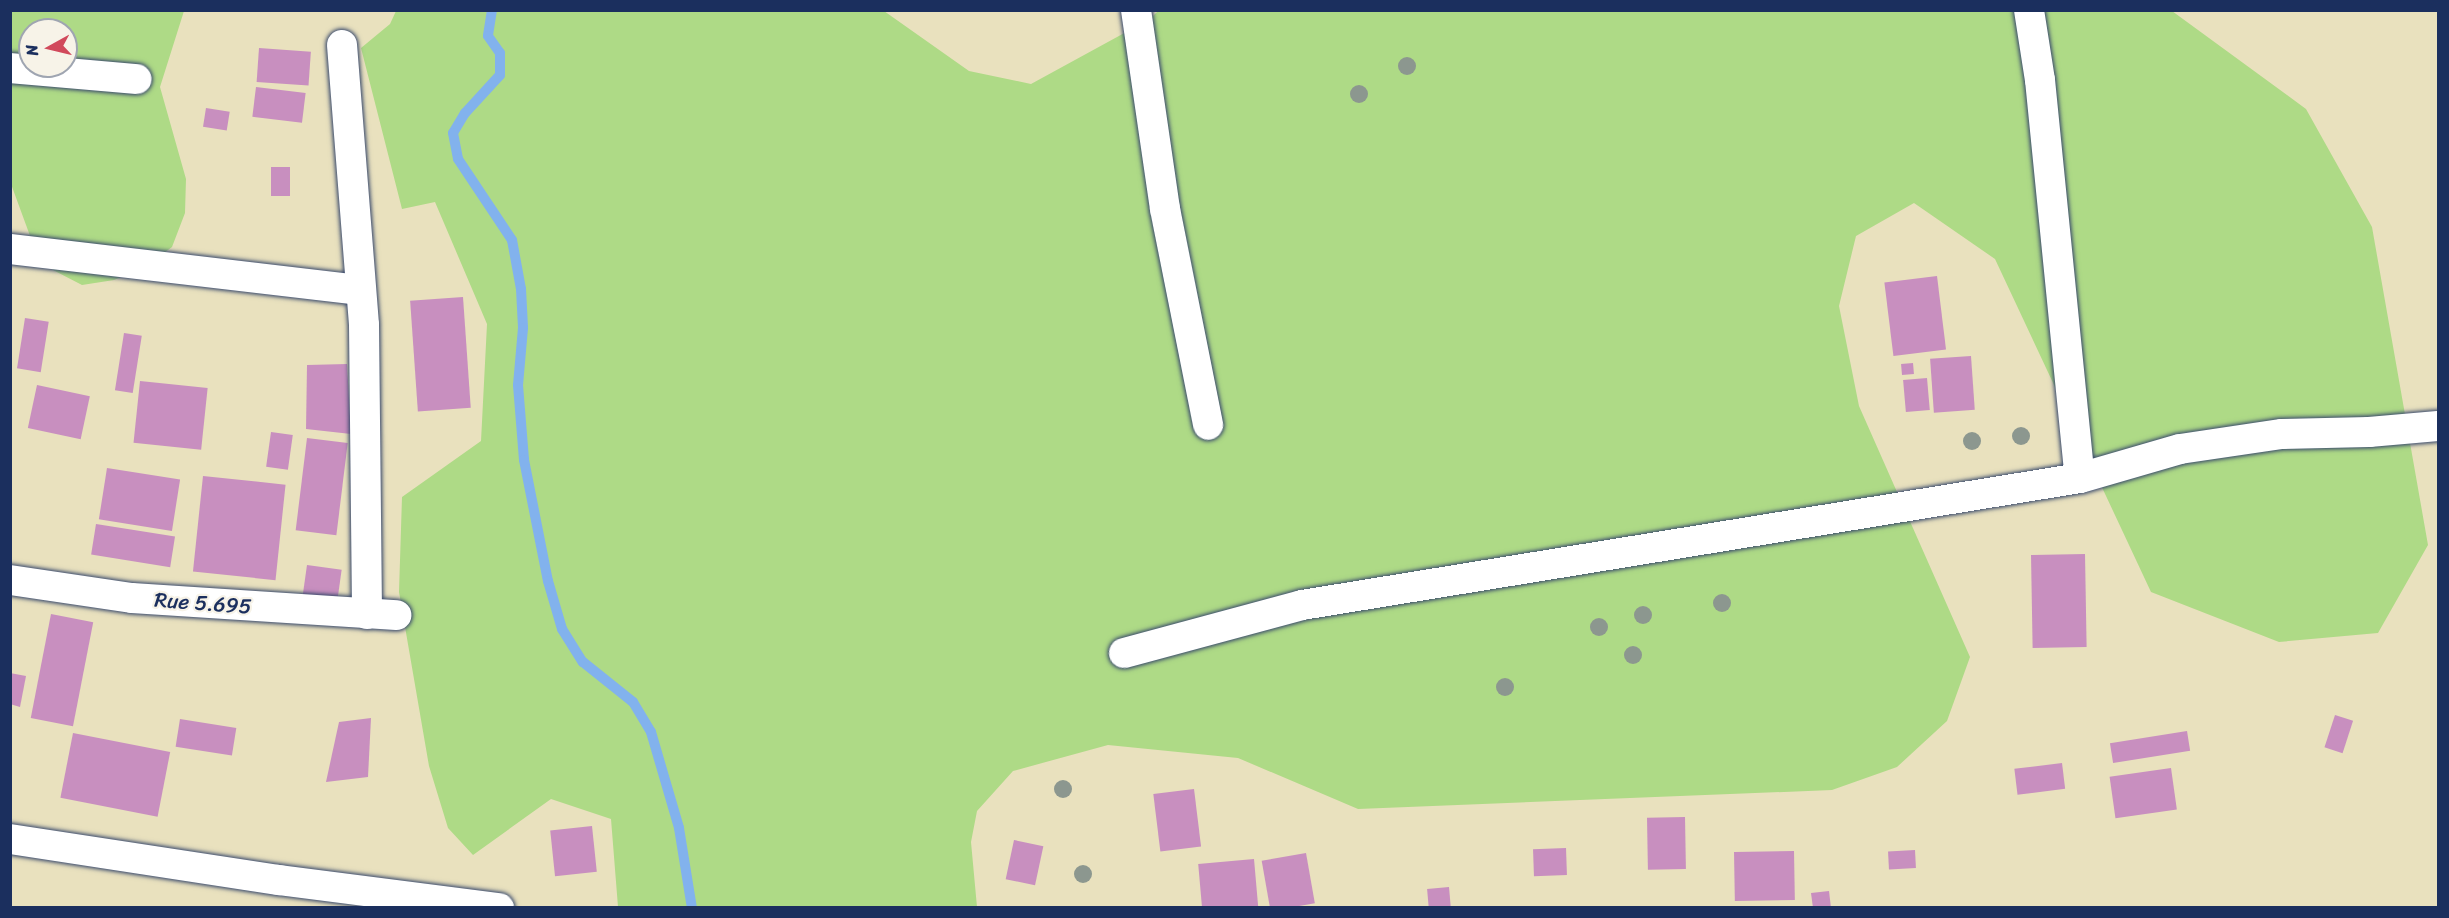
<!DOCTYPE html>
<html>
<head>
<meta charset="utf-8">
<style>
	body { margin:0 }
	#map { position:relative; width:2449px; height:918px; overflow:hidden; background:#e9e1be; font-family:Sriracha,sans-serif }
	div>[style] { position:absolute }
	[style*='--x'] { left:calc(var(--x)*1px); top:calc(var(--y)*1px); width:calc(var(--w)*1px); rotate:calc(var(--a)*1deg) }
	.green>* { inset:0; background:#aeda86 }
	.stream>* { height:10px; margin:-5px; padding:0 5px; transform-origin:5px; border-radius:5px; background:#82b2ed }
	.building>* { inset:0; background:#c88fbf; transform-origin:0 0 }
	.roads { filter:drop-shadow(0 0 2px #3a4a6c) drop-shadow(0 0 2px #3a4a6c) }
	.minor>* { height:30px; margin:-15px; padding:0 15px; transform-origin:15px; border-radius:15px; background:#fff }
	.trees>* { width:18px; height:18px; margin:-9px; border-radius:50%; background:#8c978f }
	span { translate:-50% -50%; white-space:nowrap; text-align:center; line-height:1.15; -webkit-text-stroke:4.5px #f7f3e8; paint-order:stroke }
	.street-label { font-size:21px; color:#1b2f5e }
	.frame { position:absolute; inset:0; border:12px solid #1b2f5e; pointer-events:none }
	.north { position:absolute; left:18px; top:18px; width:60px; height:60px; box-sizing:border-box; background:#f7f3e8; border:2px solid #9fa5b1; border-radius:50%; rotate:262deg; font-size:16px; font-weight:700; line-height:24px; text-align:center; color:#1b2f5e }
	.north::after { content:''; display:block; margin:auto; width:21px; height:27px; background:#d1495b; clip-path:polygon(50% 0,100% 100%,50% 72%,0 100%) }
</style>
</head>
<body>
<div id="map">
	<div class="green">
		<i style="clip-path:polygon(evenodd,11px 11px,184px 11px,160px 87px,186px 179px,185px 213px,172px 247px,145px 267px,114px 280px,82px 285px,53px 270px,33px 244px,11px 184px,11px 11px,30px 30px,66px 30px,66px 66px,30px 66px,30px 30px)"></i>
		<i style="clip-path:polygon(396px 11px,884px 11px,969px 71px,1031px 84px,1150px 19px,1158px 11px,2172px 11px,2306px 109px,2372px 227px,2428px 545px,2378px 633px,2279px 642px,2151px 592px,1995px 259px,1914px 203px,1856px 236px,1839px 306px,1859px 406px,1970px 657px,1947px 721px,1897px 767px,1832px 790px,1358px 809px,1238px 758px,1108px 745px,1013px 771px,977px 811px,971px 842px,977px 907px,618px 907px,611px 819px,551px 799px,473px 855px,448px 828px,429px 766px,399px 592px,402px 497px,481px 441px,487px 324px,435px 202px,402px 209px,361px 48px,390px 24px)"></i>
	</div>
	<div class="stream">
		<i style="--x:492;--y:10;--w:26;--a:99"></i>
		<i style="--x:488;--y:36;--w:21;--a:55"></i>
		<i style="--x:500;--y:53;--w:22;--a:90"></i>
		<i style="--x:500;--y:75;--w:52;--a:132.6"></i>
		<i style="--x:465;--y:113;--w:23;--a:121"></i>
		<i style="--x:453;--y:133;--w:26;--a:79"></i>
		<i style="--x:458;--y:159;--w:97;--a:56.3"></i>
		<i style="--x:512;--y:240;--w:50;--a:79.6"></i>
		<i style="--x:521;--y:289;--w:39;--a:87"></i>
		<i style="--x:523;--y:328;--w:57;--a:95"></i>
		<i style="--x:518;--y:385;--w:75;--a:85.4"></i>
		<i style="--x:524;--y:460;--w:123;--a:78.8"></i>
		<i style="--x:548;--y:581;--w:50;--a:73.7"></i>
		<i style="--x:562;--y:629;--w:39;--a:58"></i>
		<i style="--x:583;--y:662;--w:64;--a:38.7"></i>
		<i style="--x:633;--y:702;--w:35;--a:59"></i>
		<i style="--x:651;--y:732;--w:100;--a:73.7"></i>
		<i style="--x:679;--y:828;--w:81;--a:80.8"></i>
	</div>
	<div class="building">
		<i style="left:259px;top:48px;width:52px;height:34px;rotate:4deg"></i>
		<i style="left:256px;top:87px;width:50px;height:30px;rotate:7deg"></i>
		<i style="left:206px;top:108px;width:24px;height:19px;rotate:9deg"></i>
		<i style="left:271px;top:167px;width:19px;height:29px"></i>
		<i style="left:1937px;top:276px;width:74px;height:53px;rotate:83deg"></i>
		<i style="left:463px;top:297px;width:111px;height:53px;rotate:86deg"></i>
		<i style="left:25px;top:318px;width:24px;height:51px;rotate:9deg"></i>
		<i style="left:124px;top:333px;width:18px;height:58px;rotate:9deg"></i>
		<i style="left:1971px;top:356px;width:54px;height:41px;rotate:86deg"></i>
		<i style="left:1913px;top:363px;width:11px;height:12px;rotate:85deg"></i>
		<i style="clip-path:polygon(347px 364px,351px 434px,306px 429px,307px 365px)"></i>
		<i style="left:1927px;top:378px;width:32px;height:24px;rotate:85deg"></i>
		<i style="left:140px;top:381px;width:68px;height:62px;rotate:6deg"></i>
		<i style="left:37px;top:385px;width:54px;height:44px;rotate:12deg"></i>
		<i style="left:271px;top:432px;width:22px;height:35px;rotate:8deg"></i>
		<i style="left:307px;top:438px;width:41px;height:93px;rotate:7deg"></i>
		<i style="left:107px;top:468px;width:74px;height:52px;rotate:9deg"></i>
		<i style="left:203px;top:476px;width:83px;height:96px;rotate:6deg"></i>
		<i style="left:96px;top:524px;width:80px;height:31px;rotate:9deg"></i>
		<i style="left:2085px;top:554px;width:93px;height:54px;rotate:89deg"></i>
		<i style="left:307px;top:565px;width:35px;height:40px;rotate:8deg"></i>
		<i style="left:51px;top:614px;width:43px;height:106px;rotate:11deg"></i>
		<i style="clip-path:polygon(10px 673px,26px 676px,20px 707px,10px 704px)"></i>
		<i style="left:2335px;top:715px;width:19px;height:34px;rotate:18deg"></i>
		<i style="clip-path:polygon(371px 718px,368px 777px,326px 782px,339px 722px)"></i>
		<i style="left:180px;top:719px;width:57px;height:28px;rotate:9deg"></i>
		<i style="left:2187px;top:731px;width:20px;height:78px;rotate:81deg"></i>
		<i style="left:73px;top:733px;width:99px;height:66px;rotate:11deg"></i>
		<i style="left:2062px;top:763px;width:26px;height:48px;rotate:83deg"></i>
		<i style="left:2171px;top:768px;width:42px;height:62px;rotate:82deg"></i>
		<i style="left:1194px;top:789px;width:58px;height:41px;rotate:83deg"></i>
		<i style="left:1685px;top:817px;width:52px;height:38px;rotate:89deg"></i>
		<i style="left:592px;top:826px;width:46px;height:42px;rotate:84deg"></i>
		<i style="left:1014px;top:840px;width:30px;height:40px;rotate:12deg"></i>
		<i style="left:1566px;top:848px;width:27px;height:33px;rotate:88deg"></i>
		<i style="left:1915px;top:850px;width:18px;height:27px;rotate:87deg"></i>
		<i style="left:1794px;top:851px;width:49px;height:60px;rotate:89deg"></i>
		<i style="left:1306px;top:853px;width:51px;height:45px;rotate:80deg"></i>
		<i style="left:1254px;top:859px;width:49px;height:56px;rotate:85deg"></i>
		<i style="left:1449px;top:887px;width:21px;height:22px;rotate:85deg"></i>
		<i style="clip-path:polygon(1829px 891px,1831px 908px,1813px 908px,1811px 893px)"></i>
	</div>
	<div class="roads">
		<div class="minor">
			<i style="--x:1136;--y:10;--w:201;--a:81.7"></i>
			<i style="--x:1165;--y:209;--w:220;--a:78.7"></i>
			<i style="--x:2029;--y:10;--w:71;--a:81.1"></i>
			<i style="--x:2040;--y:80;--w:400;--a:84.3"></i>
			<i style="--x:342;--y:45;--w:281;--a:85.5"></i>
			<i style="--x:364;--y:325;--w:289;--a:89.4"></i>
			<i style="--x:10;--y:68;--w:127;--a:5"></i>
			<i style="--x:10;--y:249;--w:353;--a:6.7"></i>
			<i style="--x:10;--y:580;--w:123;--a:8.4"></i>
			<i style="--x:132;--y:598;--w:265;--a:3.7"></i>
			<i style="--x:1124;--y:653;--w:184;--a:-15.1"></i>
			<i style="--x:1302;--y:605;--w:788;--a:-9.27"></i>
			<i style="--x:2080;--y:478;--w:104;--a:-16.2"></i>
			<i style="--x:2180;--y:449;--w:103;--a:-8.4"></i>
			<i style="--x:2282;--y:434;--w:87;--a:-1.3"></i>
			<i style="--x:2369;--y:432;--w:69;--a:-5"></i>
			<i style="--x:10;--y:839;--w:272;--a:8.7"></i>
			<i style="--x:279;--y:880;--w:222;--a:7.3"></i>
		</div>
	</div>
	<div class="trees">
		<i style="left:1407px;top:66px"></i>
		<i style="left:1359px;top:94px"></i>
		<i style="left:2021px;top:436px"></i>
		<i style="left:1972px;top:441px"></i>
		<i style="left:1722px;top:603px"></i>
		<i style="left:1643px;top:615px"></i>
		<i style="left:1599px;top:627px"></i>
		<i style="left:1633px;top:655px"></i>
		<i style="left:1505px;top:687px"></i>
		<i style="left:1063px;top:789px"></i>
		<i style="left:1083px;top:874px"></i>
	</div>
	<div class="street-label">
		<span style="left:203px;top:603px;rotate:4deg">Rue 5.695</span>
	</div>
	<div class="frame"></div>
	<div class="north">N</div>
</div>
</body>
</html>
